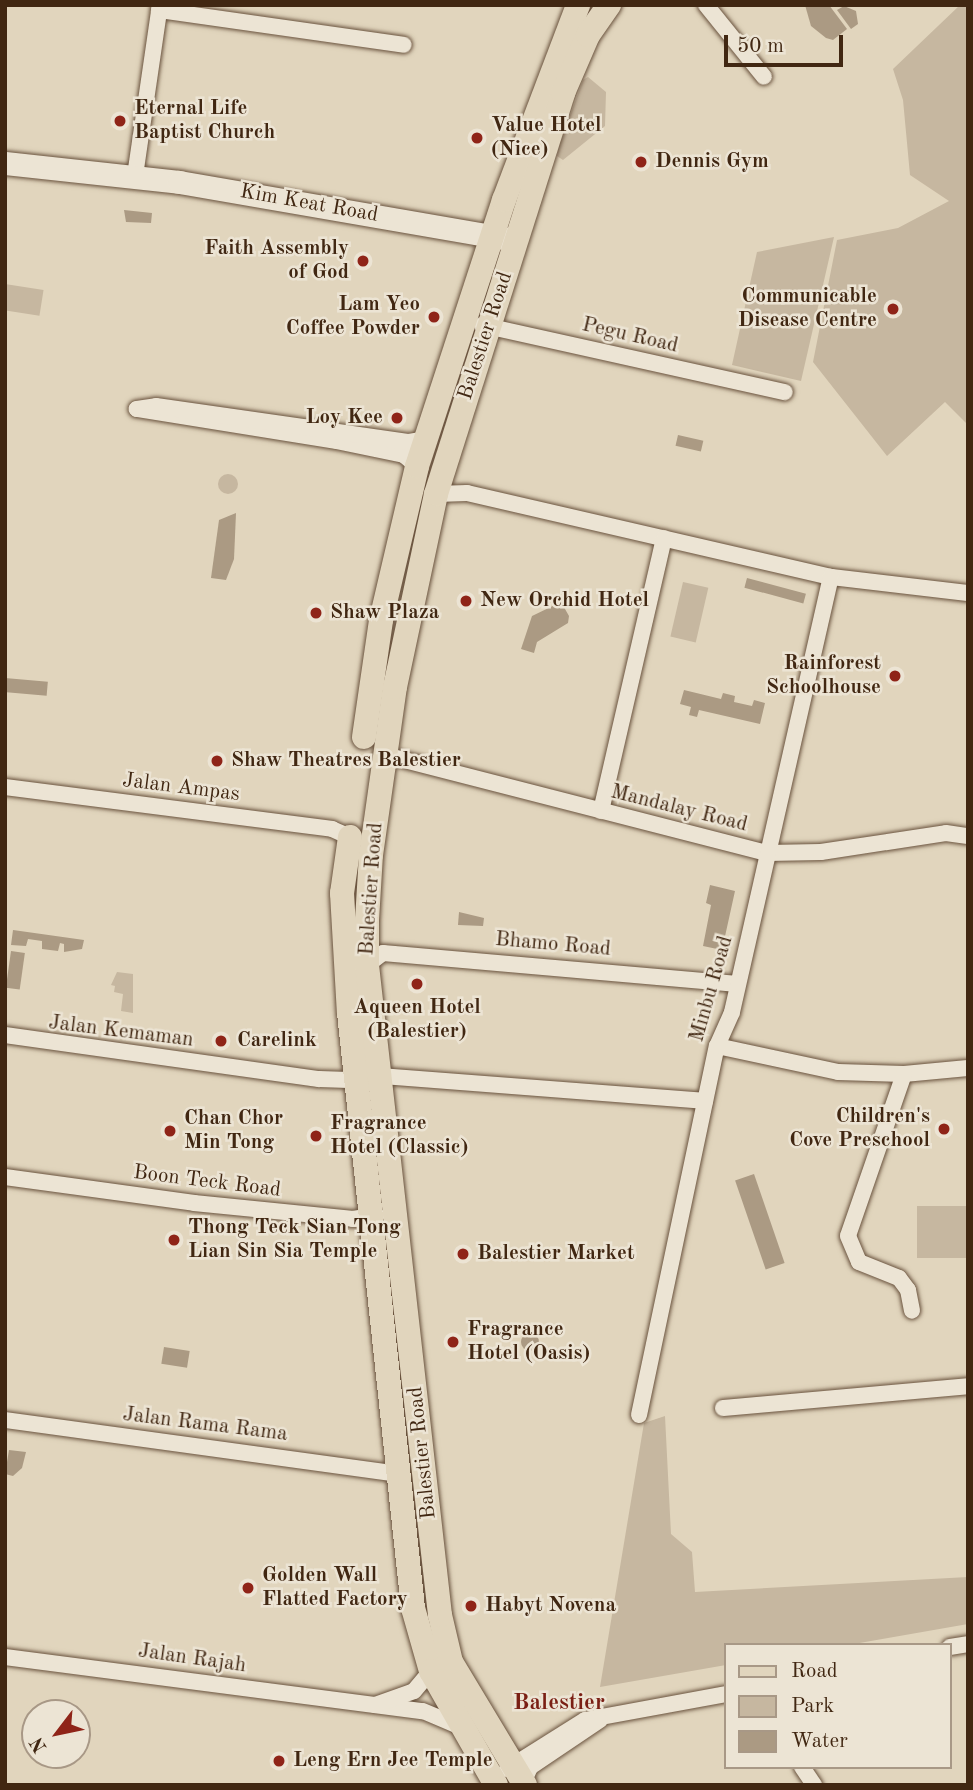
<!DOCTYPE html>
<html>
<head>
<meta charset="utf-8">
<style>
	body { margin:0 }
	#map { position:relative; width:973px; height:1790px; overflow:hidden; background:#e1d5bd; font-family:"Old Standard TT",serif }
	div>[style] { position:absolute }
	[style*='--x'] { left:calc(var(--x)*1px); top:calc(var(--y)*1px); width:calc(var(--w)*1px); rotate:calc(var(--a)*1deg) }
	.green>* { inset:0; background:#c6b7a0; transform-origin:0 0 }
	.round { border-radius:50% }
	.water>* { inset:0; background:#ab9a83; transform-origin:0 0 }
	.roads { filter:drop-shadow(0 0 2px #69523d) drop-shadow(0 0 2px #69523d) }
	.street>* { height:16px; margin:-8px; padding:0 8px; transform-origin:8px; border-radius:8px; background:#ece4d4 }
	.secondary>* { height:23px; margin:-11.5px; padding:0 11.5px; transform-origin:11.5px; border-radius:11.5px; background:#ece4d4 }
	.primary>* { height:24px; margin:-12px; padding:0 12px; transform-origin:12px; border-radius:12px; background:#e1d5bd }
	.dots>* { width:19px; height:19px; translate:-50% -50%; box-sizing:border-box; border:4px solid #ece4d4; border-radius:50% }
	span { translate:-50% -50%; white-space:nowrap; text-align:center; line-height:1.15; -webkit-text-stroke:5px #ece4d4; paint-order:stroke }
	.poi-label { font-size:21px; color:#412712; font-weight:700 }
	.left { translate:0 -50%; text-align:left }
	.right { translate:-100% -50%; text-align:right }
	.street-label { font-size:21px; color:#412712 }
	.neighbourhood-label { font-size:23px; color:#7a1f14; font-weight:700 }
	.frame { position:absolute; inset:0; border:7px solid #412712; pointer-events:none }
	.legend { position:absolute; left:724px; top:1643px; width:228px; height:126px; box-sizing:border-box; background:#ece4d4; border:2px solid #a89886; margin:0; padding:9px 12px; list-style:none; font-size:21px; color:#412712 }
	.legend li { display:flex; align-items:center; gap:14px; height:35px }
	.legend b { width:35px; border:2px solid #a89886 }
	.north { position:absolute; left:21px; top:1699px; width:70px; height:70px; box-sizing:border-box; background:#ece4d4; border:2px solid #a89886; border-radius:50%; rotate:238deg; font-size:19px; font-weight:700; line-height:28px; text-align:center; color:#412712 }
	.north::after { content:''; display:block; margin:auto; width:24px; height:32px; background:#8f2418; clip-path:polygon(50% 0,100% 100%,50% 72%,0 100%) }
	.scale { position:absolute; left:724px; top:35px; width:119px; height:32px; box-sizing:border-box; border:4px solid #412712; border-top:0; padding-left:9px; font-size:21px; line-height:24px; white-space:nowrap; color:#412712; -webkit-text-stroke:5px #ece4d4; paint-order:stroke }
</style>
</head>
<body>
<div id="map">
	<div class="green">
		<i style="clip-path:polygon(960px 5px,968px 5px,968px 425px,945px 402px,887px 456px,813px 362px,837px 240px,898px 228px,949px 201px,910px 175px,903px 100px,893px 69px)"></i>
		<i style="clip-path:polygon(588px 77px,606px 92px,605px 126px,563px 160px,557px 156px,559px 146px,583px 80px)"></i>
		<i style="clip-path:polygon(834px 237px,801px 381px,732px 365px,757px 252px)"></i>
		<i style="left:5px;top:284px;width:39px;height:26px;rotate:9deg"></i>
		<i class="round" style="left:218px;top:474px;width:20px;height:20px"></i>
		<i style="left:683px;top:582px;width:26px;height:56px;rotate:13deg"></i>
		<i style="clip-path:polygon(117px 972px,133px 974px,133px 1013px,121px 1011px,123px 994px,114px 992px,115px 986px,111px 985px)"></i>
		<i style="left:968px;top:1206px;width:52px;height:51px;rotate:90deg"></i>
		<i style="clip-path:polygon(665px 1416px,671px 1534px,692px 1552px,695px 1592px,968px 1577px,968px 1624px,848px 1645px,726px 1645px,726px 1665px,600px 1687px,644px 1423px)"></i>
	</div>
	<div class="water">
		<i style="clip-path:polygon(805px 5px,829px 5px,847px 29px,833px 40px,826px 38px,811px 26px)"></i>
		<i style="clip-path:polygon(844px 6px,856px 11px,858px 24px,851px 29px,837px 10px)"></i>
		<i style="clip-path:polygon(124px 210px,152px 213px,151px 223px,126px 222px)"></i>
		<i style="left:678px;top:435px;width:26px;height:11px;rotate:13deg"></i>
		<i style="clip-path:polygon(236px 513px,234px 559px,226px 580px,211px 578px,219px 520px)"></i>
		<i style="left:747px;top:578px;width:61px;height:10px;rotate:15deg"></i>
		<i style="clip-path:polygon(561px 602px,569px 616px,568px 623px,537px 642px,534px 653px,521px 649px,532px 616px)"></i>
		<i style="left:5px;top:678px;width:43px;height:14px;rotate:5deg"></i>
		<i style="clip-path:polygon(684px 690px,721px 699px,723px 693px,735px 696px,734px 702px,752px 706px,754px 700px,765px 703px,760px 724px,699px 710px,697px 717px,689px 715px,691px 707px,680px 704px)"></i>
		<i style="clip-path:polygon(710px 885px,735px 891px,722px 950px,703px 946px,711px 905px,706px 903px)"></i>
		<i style="clip-path:polygon(459px 912px,484px 918px,483px 926px,458px 925px)"></i>
		<i style="clip-path:polygon(13px 930px,84px 940px,82px 949px,64px 952px,64px 944px,60px 943px,58px 951px,42px 949px,42px 941px,28px 939px,26px 946px,11px 945px)"></i>
		<i style="left:11px;top:951px;width:14px;height:37px;rotate:8deg"></i>
		<i style="left:754px;top:1174px;width:94px;height:20px;rotate:71deg"></i>
		<i class="round" style="left:521px;top:1333px;width:18px;height:18px"></i>
		<i style="left:164px;top:1347px;width:26px;height:17px;rotate:9deg"></i>
		<i style="clip-path:polygon(9px 1450px,26px 1452px,22px 1468px,13px 1476px,5px 1474px)"></i>
	</div>
	<div class="roads">
		<div class="street">
			<i style="--x:706;--y:5;--w:92;--a:51.1"></i>
			<i style="--x:159;--y:10;--w:247;--a:8.1"></i>
			<i style="--x:135;--y:176;--w:173;--a:-81.7"></i>
			<i style="--x:482;--y:325;--w:310;--a:12.5"></i>
			<i style="--x:417;--y:466;--w:17;--a:-140"></i>
			<i style="--x:404;--y:455;--w:68;--a:-168.2"></i>
			<i style="--x:337;--y:441;--w:203;--a:-170.9"></i>
			<i style="--x:137;--y:409;--w:19;--a:-9"></i>
			<i style="--x:156;--y:406;--w:256;--a:8.1"></i>
			<i style="--x:409;--y:442;--w:17;--a:-10"></i>
			<i style="--x:436;--y:494;--w:31;--a:-2"></i>
			<i style="--x:467;--y:493;--w:374;--a:13"></i>
			<i style="--x:831;--y:577;--w:138;--a:6.7"></i>
			<i style="--x:385;--y:755;--w:394;--a:14.4"></i>
			<i style="--x:767;--y:853;--w:54;--a:-1.1"></i>
			<i style="--x:821;--y:852;--w:126;--a:-8.6"></i>
			<i style="--x:946;--y:833;--w:22;--a:8"></i>
			<i style="--x:5;--y:787;--w:330;--a:7.3"></i>
			<i style="--x:332;--y:829;--w:20;--a:24"></i>
			<i style="--x:601;--y:811;--w:280;--a:-77"></i>
			<i style="--x:367;--y:965;--w:20;--a:-37"></i>
			<i style="--x:383;--y:953;--w:356;--a:5"></i>
			<i style="--x:5;--y:1035;--w:317;--a:8"></i>
			<i style="--x:319;--y:1079;--w:37;--a:2"></i>
			<i style="--x:717;--y:1046;--w:124;--a:12.1"></i>
			<i style="--x:838;--y:1072;--w:66;--a:1.7"></i>
			<i style="--x:904;--y:1074;--w:64;--a:-5.4"></i>
			<i style="--x:904;--y:1074;--w:171;--a:109.1"></i>
			<i style="--x:848;--y:1236;--w:28;--a:67"></i>
			<i style="--x:859;--y:1262;--w:43;--a:21.8"></i>
			<i style="--x:899;--y:1278;--w:15;--a:53"></i>
			<i style="--x:908;--y:1290;--w:21;--a:79"></i>
			<i style="--x:381;--y:1076;--w:325;--a:4.4"></i>
			<i style="--x:5;--y:1177;--w:191;--a:7.8"></i>
			<i style="--x:194;--y:1203;--w:160;--a:5.7"></i>
			<i style="--x:353;--y:1219;--w:24;--a:-9"></i>
			<i style="--x:723;--y:1408;--w:246;--a:-5.1"></i>
			<i style="--x:639;--y:1415;--w:377;--a:-78.1"></i>
			<i style="--x:717;--y:1046;--w:37;--a:-66"></i>
			<i style="--x:732;--y:1012;--w:446;--a:-77.2"></i>
			<i style="--x:5;--y:1420;--w:397;--a:7.8"></i>
			<i style="--x:950;--y:1647;--w:18;--a:-9"></i>
			<i style="--x:5;--y:1657;--w:421;--a:7.4"></i>
			<i style="--x:423;--y:1711;--w:39;--a:23"></i>
			<i style="--x:375;--y:1705;--w:41;--a:-19.7"></i>
			<i style="--x:414;--y:1691;--w:26;--a:-50"></i>
			<i style="--x:802;--y:1767;--w:22;--a:56"></i>
			<i style="--x:507;--y:1769;--w:92;--a:-32.1"></i>
			<i style="--x:585;--y:1720;--w:143;--a:-10.4"></i>
			<i style="--x:523;--y:1783;--w:17;--a:-66"></i>
			<i style="--x:530;--y:1767;--w:84;--a:-33.9"></i>
		</div>
		<div class="secondary">
			<i style="--x:5;--y:163;--w:175;--a:6.2"></i>
			<i style="--x:179;--y:182;--w:335;--a:9.8"></i>
		</div>
		<div class="primary">
			<i style="--x:364;--y:737;--w:118;--a:-81.7"></i>
			<i style="--x:381;--y:620;--w:158;--a:-76.8"></i>
			<i style="--x:417;--y:466;--w:280;--a:-71.9"></i>
			<i style="--x:504;--y:200;--w:209;--a:-69.2"></i>
			<i style="--x:350;--y:837;--w:57;--a:98.1"></i>
			<i style="--x:342;--y:893;--w:120;--a:86.7"></i>
			<i style="--x:349;--y:1013;--w:598;--a:83.86"></i>
			<i style="--x:413;--y:1608;--w:66;--a:74.1"></i>
			<i style="--x:431;--y:1671;--w:131;--a:60.3"></i>
			<i style="--x:525;--y:1785;--w:144;--a:-121"></i>
			<i style="--x:451;--y:1662;--w:48;--a:-103.2"></i>
			<i style="--x:440;--y:1615;--w:654;--a:-96.41"></i>
			<i style="--x:367;--y:965;--w:45;--a:-90"></i>
			<i style="--x:367;--y:920;--w:65;--a:-86.5"></i>
			<i style="--x:371;--y:855;--w:170;--a:-81.9"></i>
			<i style="--x:395;--y:687;--w:197;--a:-78"></i>
			<i style="--x:436;--y:494;--w:421;--a:-72.4"></i>
			<i style="--x:563;--y:93;--w:63;--a:-66.7"></i>
			<i style="--x:588;--y:35;--w:37;--a:-55"></i>
		</div>
	</div>
	<div class="dots">
		<i style="left:120px;top:121px;background:#8f2418"></i>
		<i style="left:477px;top:138px;background:#8f2418"></i>
		<i style="left:641px;top:162px;background:#8f2418"></i>
		<i style="left:363px;top:261px;background:#8f2418"></i>
		<i style="left:893px;top:309px;background:#8f2418"></i>
		<i style="left:434px;top:317px;background:#8f2418"></i>
		<i style="left:397px;top:418px;background:#8f2418"></i>
		<i style="left:466px;top:601px;background:#8f2418"></i>
		<i style="left:316px;top:613px;background:#8f2418"></i>
		<i style="left:895px;top:676px;background:#8f2418"></i>
		<i style="left:217px;top:761px;background:#8f2418"></i>
		<i style="left:417px;top:984px;background:#8f2418"></i>
		<i style="left:221px;top:1041px;background:#8f2418"></i>
		<i style="left:944px;top:1129px;background:#8f2418"></i>
		<i style="left:170px;top:1131px;background:#8f2418"></i>
		<i style="left:316px;top:1136px;background:#8f2418"></i>
		<i style="left:174px;top:1240px;background:#8f2418"></i>
		<i style="left:463px;top:1254px;background:#8f2418"></i>
		<i style="left:453px;top:1342px;background:#8f2418"></i>
		<i style="left:248px;top:1588px;background:#8f2418"></i>
		<i style="left:471px;top:1606px;background:#8f2418"></i>
		<i style="left:279px;top:1761px;background:#8f2418"></i>
	</div>
	<div class="poi-label">
		<span class="left" style="left:134px;top:121px">Eternal Life<br>Baptist Church</span>
		<span class="left" style="left:491px;top:138px">Value Hotel<br>(Nice)</span>
		<span class="left" style="left:655px;top:162px">Dennis Gym</span>
		<span class="right" style="left:349px;top:261px">Faith Assembly<br>of God</span>
		<span class="right" style="left:877px;top:309px">Communicable<br>Disease Centre</span>
		<span class="right" style="left:420px;top:317px">Lam Yeo<br>Coffee Powder</span>
		<span class="right" style="left:383px;top:418px">Loy Kee</span>
		<span class="left" style="left:480px;top:601px">New Orchid Hotel</span>
		<span class="left" style="left:330px;top:613px">Shaw Plaza</span>
		<span class="right" style="left:881px;top:676px">Rainforest<br>Schoolhouse</span>
		<span class="left" style="left:231px;top:761px">Shaw Theatres Balestier</span>
		<span style="left:417px;top:1020px">Aqueen Hotel<br>(Balestier)</span>
		<span class="left" style="left:237px;top:1041px">Carelink</span>
		<span class="right" style="left:930px;top:1129px">Children's<br>Cove Preschool</span>
		<span class="left" style="left:184px;top:1131px">Chan Chor<br>Min Tong</span>
		<span class="left" style="left:330px;top:1136px">Fragrance<br>Hotel (Classic)</span>
		<span class="left" style="left:188px;top:1240px">Thong Teck Sian Tong<br>Lian Sin Sia Temple</span>
		<span class="left" style="left:477px;top:1254px">Balestier Market</span>
		<span class="left" style="left:467px;top:1342px">Fragrance<br>Hotel (Oasis)</span>
		<span class="left" style="left:262px;top:1588px">Golden Wall<br>Flatted Factory</span>
		<span class="left" style="left:485px;top:1606px">Habyt Novena</span>
		<span class="left" style="left:293px;top:1761px">Leng Ern Jee Temple</span>
	</div>
	<div class="street-label">
		<span style="left:309px;top:204px;rotate:10deg">Kim Keat Road</span>
		<span style="left:486px;top:336px;rotate:-72deg">Balestier Road</span>
		<span style="left:630px;top:336px;rotate:13deg">Pegu Road</span>
		<span style="left:181px;top:788px;rotate:7deg">Jalan Ampas</span>
		<span style="left:679px;top:809px;rotate:14deg">Mandalay Road</span>
		<span style="left:372px;top:889px;rotate:-86deg">Balestier Road</span>
		<span style="left:553px;top:945px;rotate:5deg">Bhamo Road</span>
		<span style="left:712px;top:989px;rotate:-74deg">Minbu Road</span>
		<span style="left:121px;top:1032px;rotate:7deg">Jalan Kemaman</span>
		<span style="left:207px;top:1182px;rotate:7deg">Boon Teck Road</span>
		<span style="left:205px;top:1425px;rotate:7deg">Jalan Rama Rama</span>
		<span style="left:423px;top:1453px;rotate:-96deg">Balestier Road</span>
		<span style="left:192px;top:1659px;rotate:8deg">Jalan Rajah</span>
	</div>
	<div class="neighbourhood-label">
		<span style="left:559px;top:1703px">Balestier</span>
	</div>
	<div class="frame"></div>
	<ul class="legend">
	<li><b style="height:9px;background:#e1d5bd"></b>Road</li>
	<li><b style="height:19px;background:#c6b7a0"></b>Park</li>
	<li><b style="height:19px;background:#ab9a83"></b>Water</li>
	</ul>
	<div class="north">N</div>
	<div class="scale">50 m</div>
</div>
</body>
</html>
